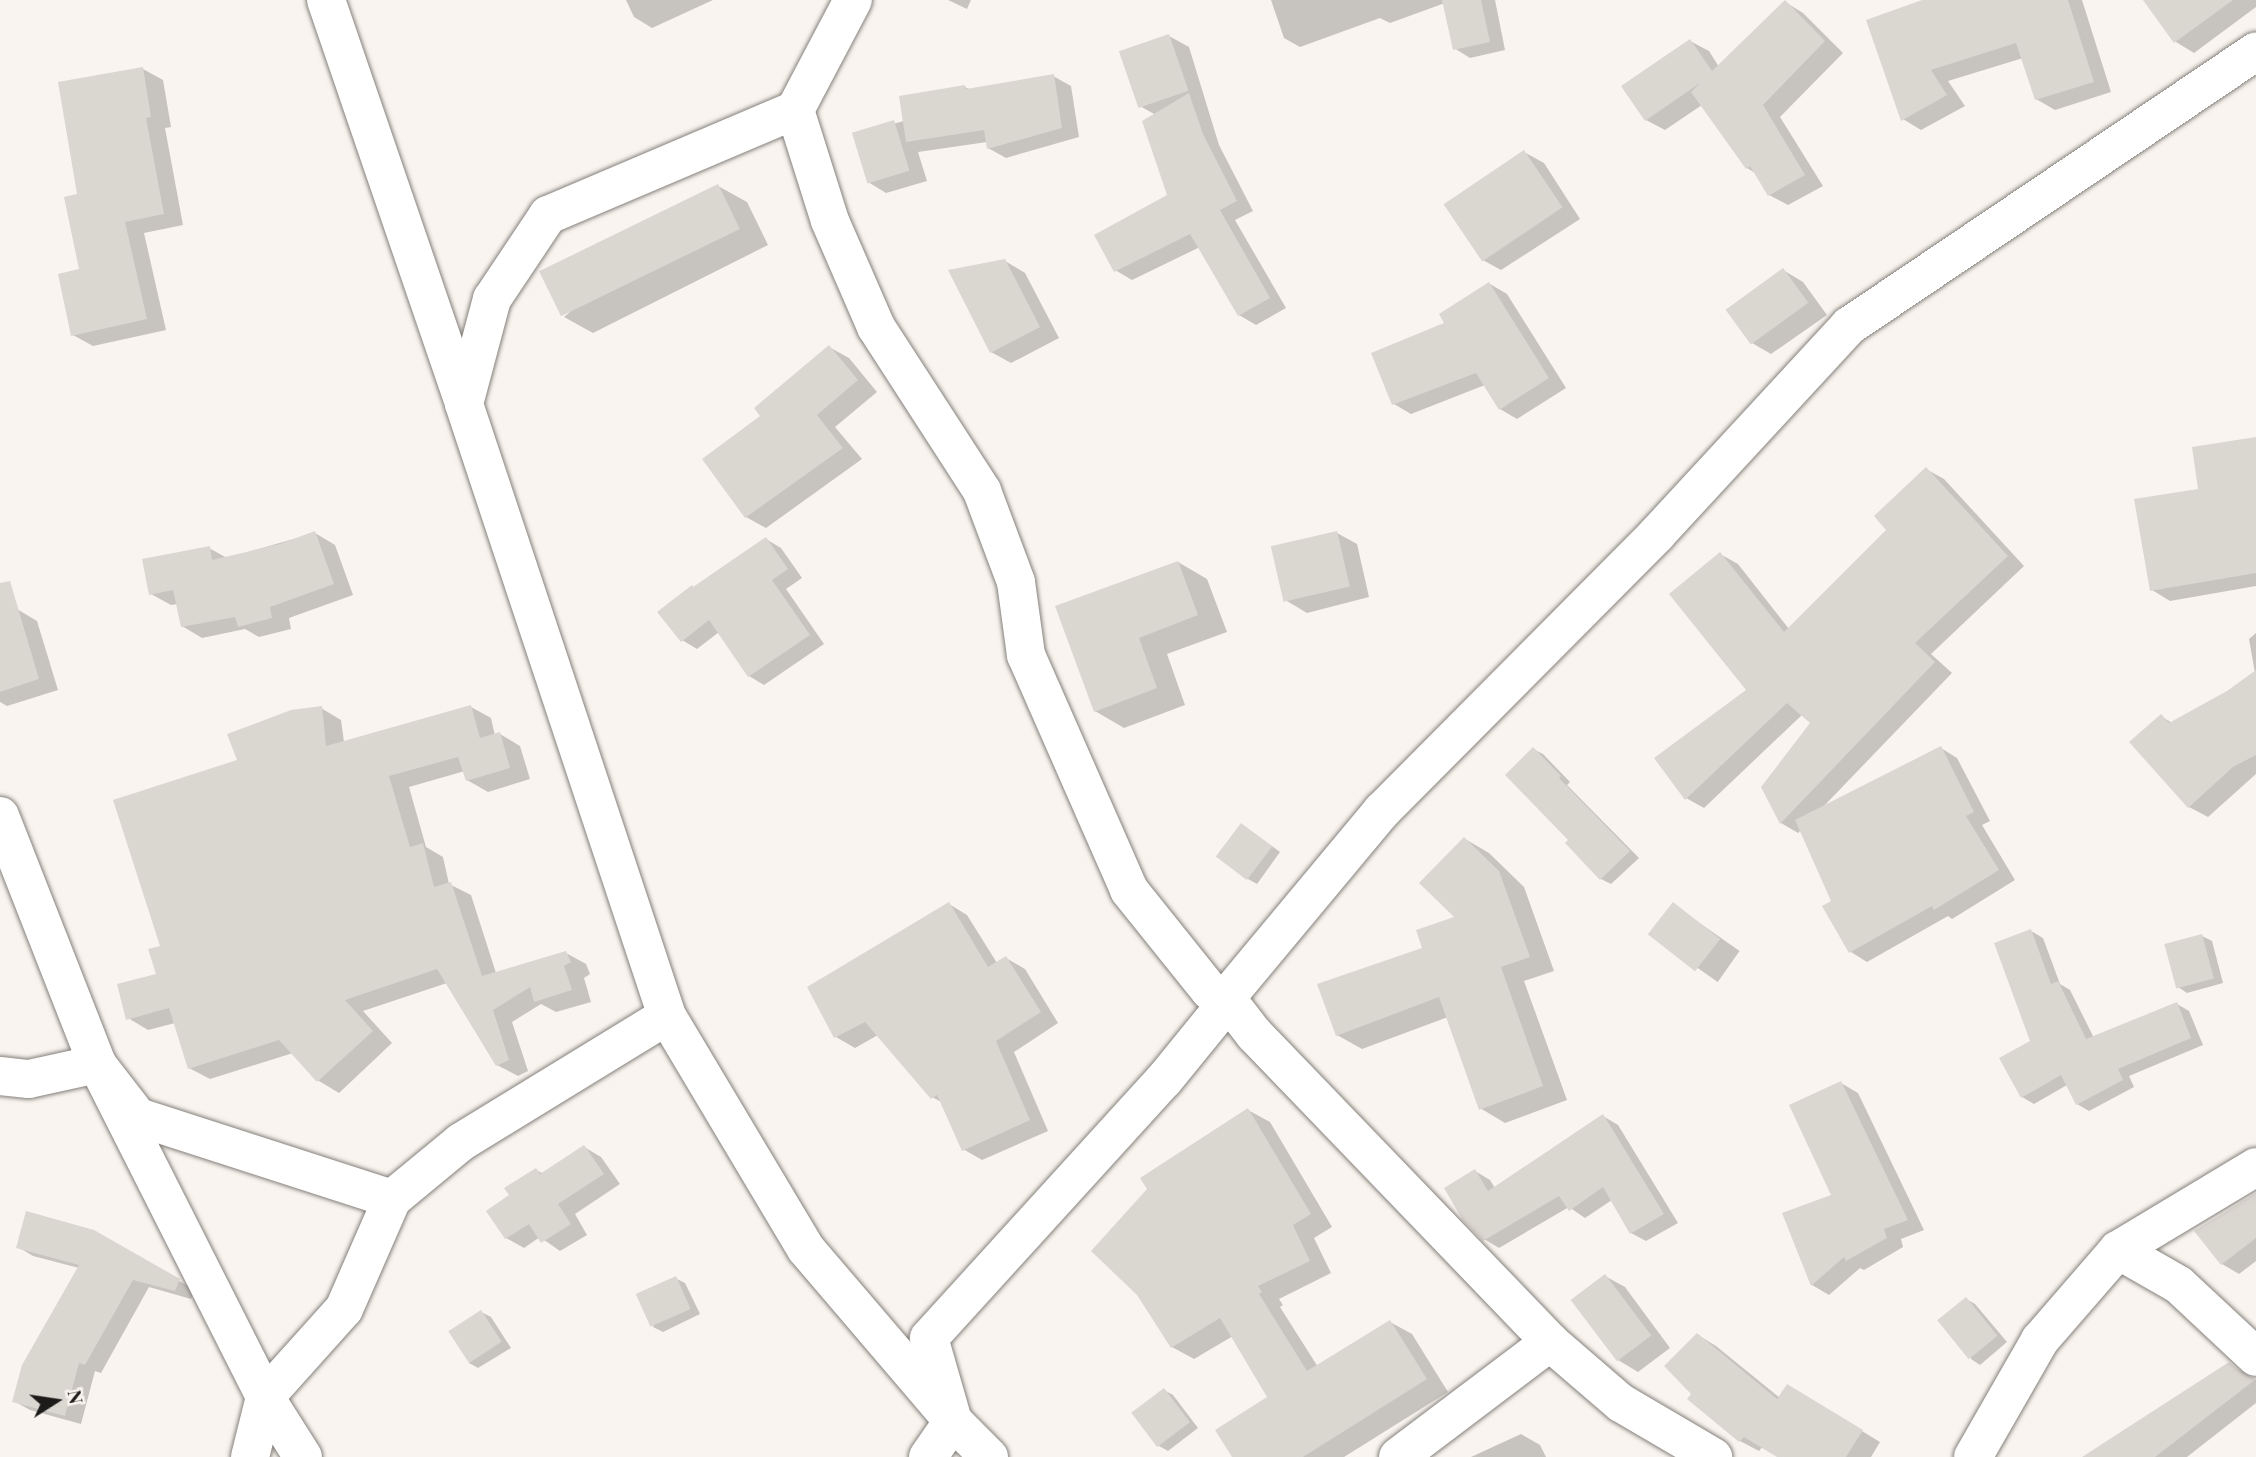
<!DOCTYPE html>
<html>
<head>
<meta charset="utf-8">
<style>
	body { margin:0 }
	#map { position:relative; width:2256px; height:1457px; overflow:hidden; background:#f9f4ef; font-family:"Playfair Display",serif }
	div>[style] { position:absolute }
	[style*='--x'] { left:calc(var(--x)*1px); top:calc(var(--y)*1px); width:calc(var(--w)*1px); rotate:calc(var(--a)*1deg) }
	.shadow>* { inset:0; background:#0003; transform-origin:0 0 }
	.building>* { inset:0; background:#dad6d0; transform-origin:0 0 }
	.roads { filter:drop-shadow(0 0 2px #85807b) drop-shadow(0 0 2px #85807b) }
	.minor>* { height:38px; margin:-19px; padding:0 19px; transform-origin:19px; border-radius:19px; background:#fff }
	.tertiary>* { height:38px; margin:-19px; padding:0 19px; transform-origin:19px; border-radius:19px; background:#fff }
	span { translate:-50% -50%; white-space:nowrap; text-align:center; line-height:1.15; -webkit-text-stroke:7px #f9f4ef; paint-order:stroke }
	.north { position:absolute; left:21px; top:1366px; width:70px; height:70px; -webkit-text-stroke:5px #f9f4ef; paint-order:stroke; rotate:78deg; font-size:19px; font-weight:700; line-height:28px; text-align:center; color:#1c1b19 }
	.north::after { content:''; display:block; margin:auto; width:24px; height:32px; background:#1c1b19; clip-path:polygon(50% 0,100% 100%,50% 72%,0 100%) }
</style>
</head>
<body>
<div id="map">
	<div class="shadow">
		<i style="clip-path:polygon(626px 0,713px 0,652px 28px,634px 17px)"></i>
		<i style="clip-path:polygon(948px 0,971px 0,967px 9px)"></i>
		<i style="clip-path:polygon(1271px 0,1495px 0,1505px 50px,1470px 58px,1454px 48px,1445px 3px,1390px 23px,1380px 18px,1300px 47px,1284px 38px)"></i>
		<i style="clip-path:polygon(1927px 0,2082px 0,2111px 92px,2055px 110px,2036px 99px,2023px 58px,1948px 81px,1965px 106px,1921px 130px,1903px 119px)"></i>
		<i style="clip-path:polygon(2159px 0,2256px 0,2256px 7px,2194px 53px,2176px 42px)"></i>
		<i style="clip-path:polygon(1785px 2px,1803px 13px,1843px 53px,1780px 117px,1823px 186px,1788px 205px,1769px 195px,1757px 174px,1747px 168px,1702px 105px,1665px 130px,1646px 120px,1690px 41px,1709px 51px,1719px 67px)"></i>
		<i style="clip-path:polygon(1169px 36px,1189px 47px,1219px 145px,1253px 211px,1235px 220px,1286px 308px,1256px 325px,1239px 315px,1200px 247px,1132px 280px,1115px 270px,1169px 196px,1156px 115px,1138px 105px)"></i>
		<i style="clip-path:polygon(143px 69px,163px 80px,171px 127px,165px 128px,183px 225px,144px 233px,166px 330px,93px 346px,73px 335px,81px 271px)"></i>
		<i style="clip-path:polygon(1053px 76px,1071px 86px,1079px 137px,1006px 158px,988px 148px,987px 142px,918px 152px,927px 181px,886px 193px,868px 182px,854px 134px,904px 121px,965px 87px,971px 90px)"></i>
		<i style="clip-path:polygon(1524px 152px,1544px 163px,1580px 219px,1501px 270px,1481px 259px)"></i>
		<i style="clip-path:polygon(718px 186px,747px 202px,768px 245px,593px 333px,564px 317px)"></i>
		<i style="clip-path:polygon(1005px 261px,1025px 273px,1059px 338px,1011px 363px,991px 352px)"></i>
		<i style="clip-path:polygon(1783px 270px,1803px 282px,1827px 315px,1771px 354px,1752px 343px)"></i>
		<i style="clip-path:polygon(1490px 284px,1507px 294px,1566px 388px,1517px 419px,1500px 409px,1485px 385px,1411px 414px,1394px 404px,1447px 324px)"></i>
		<i style="clip-path:polygon(829px 347px,849px 358px,877px 392px,835px 427px,862px 459px,766px 528px,746px 517px,763px 416px)"></i>
		<i style="clip-path:polygon(2256px 440px,2256px 586px,2170px 601px,2152px 590px,2200px 491px)"></i>
		<i style="clip-path:polygon(1926px 469px,1944px 479px,2024px 566px,1931px 654px,1952px 673px,1823px 807px,1941px 748px,1957px 758px,1990px 821px,1982px 825px,2015px 880px,1952px 919px,1948px 916px,1867px 962px,1851px 952px,1824px 906px,1833px 901px,1801px 830px,1798px 833px,1781px 823px,1764px 787px,1813px 723px,1803px 714px,1704px 808px,1686px 798px,1749px 690px,1720px 554px,1738px 564px,1789px 629px,1889px 530px)"></i>
		<i style="clip-path:polygon(315px 533px,335px 545px,353px 595px,289px 618px,291px 629px,259px 637px,245px 629px,202px 638px,182px 626px,178px 604px,171px 605px,151px 594px,209px 548px,227px 558px)"></i>
		<i style="clip-path:polygon(1337px 533px,1357px 544px,1369px 597px,1307px 613px,1287px 601px)"></i>
		<i style="clip-path:polygon(766px 539px,781px 548px,802px 578px,786px 589px,824px 644px,764px 685px,749px 676px,719px 632px,697px 649px,682px 640px,694px 588px)"></i>
		<i style="clip-path:polygon(1178px 562px,1207px 579px,1227px 632px,1167px 654px,1185px 705px,1124px 728px,1095px 711px)"></i>
		<i style="clip-path:polygon(17px 609px,37px 621px,58px 690px,7px 706px,0 702px,0 614px)"></i>
		<i style="clip-path:polygon(2256px 633px,2256px 774px,2208px 817px,2189px 807px,2161px 716px,2172px 723px,2228px 693px,2255px 673px,2249px 639px)"></i>
		<i style="clip-path:polygon(471px 707px,491px 718px,495px 736px,500px 734px,520px 746px,530px 779px,488px 792px,467px 780px,465px 771px,409px 787px,426px 847px,443px 857px,449px 884px,471px 895px,496px 973px,566px 953px,586px 964px,590px 974px,584px 978px,591px 1002px,556px 1012px,541px 1004px,512px 1022px,528px 1071px,518px 1076px,497px 1065px,447px 983px,363px 1011px,392px 1043px,339px 1093px,319px 1081px,293px 1053px,210px 1079px,189px 1068px,175px 1023px,148px 1030px,128px 1018px,158px 975px,162px 947px,239px 761px,321px 708px,341px 720px,344px 742px)"></i>
		<i style="clip-path:polygon(1533px 749px,1543px 754px,1570px 782px,1567px 785px,1639px 858px,1611px 884px,1601px 879px,1570px 840px)"></i>
		<i style="clip-path:polygon(1251px 831px,1280px 852px,1257px 884px,1248px 879px)"></i>
		<i style="clip-path:polygon(1465px 839px,1489px 853px,1524px 887px,1554px 971px,1524px 981px,1567px 1100px,1505px 1123px,1480px 1108px,1448px 1017px,1362px 1049px,1337px 1035px,1457px 917px)"></i>
		<i style="clip-path:polygon(949px 904px,967px 915px,997px 963px,1006px 958px,1025px 969px,1058px 1023px,1014px 1052px,1048px 1131px,982px 1160px,963px 1149px,943px 1103px,932px 1097px,878px 1035px,855px 1048px,836px 1037px)"></i>
		<i style="left:1674px;top:905px;width:80px;height:38px;rotate:35deg"></i>
		<i style="clip-path:polygon(2031px 931px,2043px 938px,2060px 984px,2070px 990px,2094px 1038px,2177px 1004px,2189px 1011px,2203px 1045px,2129px 1076px,2134px 1087px,2089px 1111px,2077px 1104px,2067px 1085px,2034px 1104px,2022px 1097px,2033px 1042px)"></i>
		<i style="clip-path:polygon(2202px 936px,2212px 941px,2223px 983px,2187px 993px,2178px 987px)"></i>
		<i style="clip-path:polygon(1841px 1083px,1858px 1093px,1924px 1230px,1901px 1239px,1903px 1247px,1864px 1270px,1860px 1268px,1829px 1295px,1812px 1285px,1834px 1196px)"></i>
		<i style="clip-path:polygon(1248px 1110px,1270px 1122px,1332px 1227px,1314px 1238px,1331px 1273px,1279px 1299px,1283px 1305px,1280px 1307px,1318px 1367px,1390px 1322px,1412px 1334px,1448px 1392px,1344px 1457px,1234px 1457px,1270px 1397px,1233px 1336px,1194px 1359px,1172px 1347px)"></i>
		<i style="clip-path:polygon(1603px 1116px,1618px 1125px,1678px 1223px,1646px 1241px,1631px 1233px,1612px 1200px,1585px 1218px,1569px 1207px,1499px 1248px,1484px 1239px,1475px 1171px,1490px 1180px,1495px 1188px)"></i>
		<i style="clip-path:polygon(584px 1147px,601px 1157px,620px 1184px,575px 1214px,587px 1235px,560px 1251px,540px 1237px,524px 1248px,506px 1238px,512px 1196px,536px 1170px,544px 1174px)"></i>
		<i style="clip-path:polygon(2256px 1195px,2256px 1261px,2239px 1274px,2222px 1264px,2197px 1231px)"></i>
		<i style="clip-path:polygon(94px 1232px,195px 1290px,191px 1299px,149px 1287px,101px 1373px,95px 1371px,81px 1424px,30px 1410px,14px 1401px,79px 1268px,33px 1256px,18px 1247px)"></i>
		<i style="clip-path:polygon(1605px 1276px,1625px 1287px,1670px 1348px,1638px 1372px,1618px 1360px)"></i>
		<i style="clip-path:polygon(675px 1278px,685px 1283px,700px 1314px,663px 1332px,653px 1327px)"></i>
		<i style="clip-path:polygon(1966px 1299px,1975px 1304px,2007px 1342px,1980px 1365px,1971px 1359px)"></i>
		<i style="clip-path:polygon(481px 1312px,491px 1317px,511px 1348px,478px 1368px,469px 1363px)"></i>
		<i style="clip-path:polygon(1698px 1335px,1716px 1346px,1780px 1398px,1806px 1397px,1880px 1442px,1871px 1457px,1780px 1457px,1763px 1446px,1759px 1451px,1740px 1441px)"></i>
		<i style="clip-path:polygon(2229px 1364px,2256px 1380px,2256px 1403px,2187px 1457px,2102px 1457px)"></i>
		<i style="clip-path:polygon(1164px 1390px,1173px 1395px,1198px 1428px,1168px 1451px,1159px 1446px,1134px 1413px)"></i>
		<i style="clip-path:polygon(1521px 1434px,1540px 1445px,1546px 1457px,1471px 1457px)"></i>
	</div>
	<div class="building">
		<i style="clip-path:polygon(1442px 0,1481px 0,1490px 42px,1453px 50px)"></i>
		<i style="clip-path:polygon(1785px 0,1825px 41px,1763px 105px,1805px 175px,1768px 196px,1750px 166px,1746px 169px,1691px 92px,1700px 83px,1645px 121px,1621px 86px,1690px 39px,1712px 71px)"></i>
		<i style="clip-path:polygon(1922px 0,2068px 0,2094px 82px,2035px 100px,2016px 43px,1931px 70px,1947px 95px,1901px 121px,1866px 20px)"></i>
		<i style="clip-path:polygon(2143px 0,2233px 0,2174px 43px)"></i>
		<i style="left:1169px;top:34px;width:60px;height:53px;rotate:71deg"></i>
		<i style="clip-path:polygon(143px 67px,151px 117px,146px 118px,164px 214px,125px 222px,147px 319px,71px 336px,58px 274px,79px 269px,64px 197px,77px 194px,58px 82px)"></i>
		<i style="clip-path:polygon(1054px 74px,1062px 128px,987px 149px,984px 130px,906px 142px,899px 96px,965px 85px,966px 89px)"></i>
		<i style="clip-path:polygon(1189px 93px,1203px 134px,1237px 201px,1220px 210px,1270px 298px,1238px 316px,1190px 234px,1114px 272px,1094px 235px,1167px 195px,1142px 121px)"></i>
		<i style="left:894px;top:120px;width:53px;height:44px;rotate:73deg"></i>
		<i style="left:1524px;top:150px;width:69px;height:97px;rotate:56deg"></i>
		<i style="left:718px;top:184px;width:50px;height:199px;rotate:64deg"></i>
		<i style="clip-path:polygon(1005px 259px,1040px 327px,990px 353px,948px 270px)"></i>
		<i style="left:1783px;top:268px;width:43px;height:71px;rotate:54deg"></i>
		<i style="clip-path:polygon(1489px 282px,1549px 378px,1499px 410px,1476px 373px,1392px 405px,1371px 353px,1444px 323px,1439px 314px)"></i>
		<i style="clip-path:polygon(829px 345px,858px 380px,817px 415px,843px 448px,745px 518px,702px 459px,760px 416px,754px 408px)"></i>
		<i style="clip-path:polygon(2256px 437px,2256px 573px,2150px 591px,2134px 499px,2198px 489px,2192px 447px)"></i>
		<i style="clip-path:polygon(1926px 467px,2008px 556px,1915px 643px,1935px 662px,1780px 824px,1761px 787px,1810px 723px,1787px 703px,1685px 800px,1654px 758px,1746px 690px,1669px 594px,1720px 552px,1784px 632px,1886px 530px,1874px 516px)"></i>
		<i style="clip-path:polygon(315px 531px,334px 584px,270px 607px,272px 618px,238px 627px,235px 617px,181px 627px,173px 590px,149px 595px,142px 559px,210px 546px,212px 560px,280px 544px)"></i>
		<i style="left:1337px;top:531px;width:57px;height:68px;rotate:77deg"></i>
		<i style="clip-path:polygon(766px 537px,788px 569px,772px 580px,810px 635px,748px 677px,709px 620px,681px 642px,657px 612px,692px 585px,693px 587px)"></i>
		<i style="clip-path:polygon(1178px 561px,1198px 615px,1139px 638px,1157px 688px,1094px 712px,1055px 606px)"></i>
		<i style="clip-path:polygon(10px 581px,39px 679px,0 692px,0 583px)"></i>
		<i style="clip-path:polygon(2256px 670px,2256px 755px,2233px 767px,2188px 808px,2129px 742px,2161px 714px,2169px 723px,2227px 691px)"></i>
		<i style="clip-path:polygon(471px 705px,480px 738px,500px 732px,510px 768px,466px 781px,458px 757px,389px 776px,410px 847px,423px 843px,434px 887px,451px 882px,482px 976px,566px 951px,571px 962px,564px 966px,572px 990px,534px 1002px,530px 987px,493px 1010px,509px 1060px,496px 1066px,437px 969px,345px 1000px,373px 1031px,317px 1082px,279px 1040px,188px 1069px,169px 1008px,126px 1020px,117px 984px,156px 974px,148px 949px,160px 946px,113px 800px,237px 760px,227px 734px,291px 710px,322px 706px,326px 746px)"></i>
		<i style="clip-path:polygon(1941px 746px,1974px 812px,1966px 816px,1999px 870px,1934px 910px,1932px 906px,1849px 953px,1822px 906px,1831px 901px,1795px 820px)"></i>
		<i style="clip-path:polygon(1533px 747px,1561px 776px,1559px 778px,1630px 851px,1600px 880px,1565px 843px,1568px 840px,1505px 775px)"></i>
		<i style="left:1241px;top:823px;width:39px;height:42px;rotate:37deg"></i>
		<i style="clip-path:polygon(1464px 837px,1499px 871px,1530px 957px,1501px 967px,1543px 1086px,1479px 1110px,1439px 997px,1336px 1036px,1317px 984px,1422px 948px,1416px 930px,1454px 917px,1419px 883px)"></i>
		<i style="clip-path:polygon(949px 902px,988px 967px,1006px 956px,1041px 1012px,996px 1041px,1030px 1120px,962px 1151px,937px 1095px,931px 1099px,865px 1022px,834px 1038px,807px 987px)"></i>
		<i style="left:1673px;top:902px;width:60px;height:41px;rotate:38deg"></i>
		<i style="clip-path:polygon(2031px 929px,2051px 984px,2058px 981px,2086px 1039px,2177px 1002px,2191px 1038px,2118px 1069px,2123px 1080px,2076px 1105px,2061px 1075px,2021px 1098px,1999px 1058px,2030px 1041px,1994px 943px)"></i>
		<i style="left:2202px;top:934px;width:46px;height:39px;rotate:75deg"></i>
		<i style="clip-path:polygon(1841px 1081px,1908px 1220px,1884px 1229px,1887px 1238px,1846px 1261px,1844px 1257px,1811px 1286px,1782px 1213px,1831px 1195px,1789px 1105px)"></i>
		<i style="clip-path:polygon(1248px 1108px,1311px 1214px,1293px 1225px,1310px 1261px,1258px 1286px,1262px 1292px,1259px 1294px,1307px 1371px,1390px 1320px,1427px 1379px,1303px 1457px,1232px 1457px,1215px 1430px,1267px 1397px,1220px 1318px,1171px 1348px,1137px 1295px,1091px 1251px,1147px 1189px,1140px 1178px)"></i>
		<i style="clip-path:polygon(1603px 1114px,1664px 1214px,1630px 1234px,1603px 1187px,1569px 1211px,1559px 1196px,1483px 1241px,1462px 1219px,1444px 1188px,1475px 1169px,1488px 1191px)"></i>
		<i style="clip-path:polygon(584px 1145px,604px 1174px,558px 1204px,571px 1224px,541px 1243px,529px 1224px,505px 1239px,486px 1211px,509px 1195px,504px 1188px,536px 1168px,540px 1174px)"></i>
		<i style="clip-path:polygon(2256px 1193px,2256px 1238px,2221px 1265px,2194px 1231px)"></i>
		<i style="clip-path:polygon(26px 1211px,94px 1230px,180px 1279px,175px 1291px,133px 1280px,85px 1365px,79px 1363px,65px 1416px,12px 1402px,22px 1365px,79px 1265px,16px 1248px)"></i>
		<i style="left:1605px;top:1274px;width:77px;height:43px;rotate:53deg"></i>
		<i style="left:676px;top:1276px;width:36px;height:44px;rotate:66deg"></i>
		<i style="left:1966px;top:1297px;width:50px;height:37px;rotate:51deg"></i>
		<i style="left:481px;top:1310px;width:38px;height:39px;rotate:57deg"></i>
		<i style="clip-path:polygon(1697px 1333px,1777px 1399px,1787px 1384px,1863px 1430px,1846px 1457px,1777px 1457px,1744px 1437px,1739px 1442px,1687px 1399px,1691px 1394px,1664px 1366px)"></i>
		<i style="clip-path:polygon(2229px 1362px,2242px 1373px,2256px 1379px,2155px 1457px,2082px 1457px)"></i>
		<i style="left:1164px;top:1388px;width:43px;height:41px;rotate:53deg"></i>
	</div>
	<div class="roads">
		<div class="minor">
			<i style="--x:795;--y:110;--w:116;--a:72.5"></i>
			<i style="--x:830;--y:221;--w:116;--a:66.5"></i>
			<i style="--x:876;--y:327;--w:195;--a:57.1"></i>
			<i style="--x:982;--y:491;--w:97;--a:69.5"></i>
			<i style="--x:1016;--y:582;--w:74;--a:82.2"></i>
			<i style="--x:1026;--y:655;--w:257;--a:66.3"></i>
			<i style="--x:1129;--y:890;--w:129;--a:51.3"></i>
			<i style="--x:1210;--y:991;--w:17;--a:24"></i>
			<i style="--x:1226;--y:998;--w:46;--a:52.1"></i>
			<i style="--x:1254;--y:1034;--w:427;--a:46.1"></i>
			<i style="--x:464;--y:404;--w:109;--a:-75.1"></i>
			<i style="--x:492;--y:299;--w:101;--a:-56.3"></i>
			<i style="--x:548;--y:215;--w:268;--a:-23"></i>
			<i style="--x:795;--y:110;--w:124;--a:-62.2"></i>
			<i style="--x:0;--y:816;--w:266;--a:68.6"></i>
			<i style="--x:97;--y:1064;--w:373;--a:63.2"></i>
			<i style="--x:265;--y:1397;--w:71;--a:57.7"></i>
			<i style="--x:0;--y:1076;--w:29;--a:6"></i>
			<i style="--x:29;--y:1079;--w:70;--a:-12.4"></i>
			<i style="--x:97;--y:1064;--w:67;--a:52.3"></i>
			<i style="--x:138;--y:1117;--w:267;--a:17.9"></i>
			<i style="--x:2118;--y:1250;--w:70;--a:29.8"></i>
			<i style="--x:2179;--y:1285;--w:105;--a:43.1"></i>
			<i style="--x:953;--y:1421;--w:86;--a:-106.1"></i>
			<i style="--x:929;--y:1338;--w:349;--a:-47.7"></i>
			<i style="--x:1164;--y:1080;--w:89;--a:-50.9"></i>
			<i style="--x:1220;--y:1011;--w:14;--a:-65"></i>
			<i style="--x:1226;--y:998;--w:244;--a:-50.2"></i>
			<i style="--x:1382;--y:811;--w:390;--a:-45.2"></i>
			<i style="--x:1657;--y:534;--w:283;--a:-47.3"></i>
			<i style="--x:1849;--y:326;--w:491;--a:-34"></i>
			<i style="--x:250;--y:1457;--w:62;--a:-76"></i>
			<i style="--x:265;--y:1397;--w:118;--a:-48.1"></i>
			<i style="--x:344;--y:1309;--w:120;--a:-66.4"></i>
			<i style="--x:392;--y:1199;--w:89;--a:-39.6"></i>
			<i style="--x:461;--y:1142;--w:241;--a:-31.5"></i>
			<i style="--x:1398;--y:1457;--w:191;--a:-37.1"></i>
			<i style="--x:1550;--y:1342;--w:94;--a:40.7"></i>
			<i style="--x:1621;--y:1403;--w:107;--a:30.4"></i>
			<i style="--x:1973;--y:1457;--w:135;--a:-60.2"></i>
			<i style="--x:2040;--y:1340;--w:119;--a:-49.1"></i>
			<i style="--x:2118;--y:1250;--w:161;--a:-31"></i>
		</div>
		<div class="tertiary">
			<i style="--x:326;--y:0;--w:427;--a:71.1"></i>
			<i style="--x:464;--y:404;--w:645;--a:71.65"></i>
			<i style="--x:667;--y:1016;--w:271;--a:59.2"></i>
			<i style="--x:806;--y:1249;--w:226;--a:49.5"></i>
			<i style="--x:953;--y:1421;--w:51;--a:45"></i>
			<i style="--x:928;--y:1457;--w:44;--a:-55.2"></i>
		</div>
	</div>
	<div class="north">N</div>
</div>
</body>
</html>
